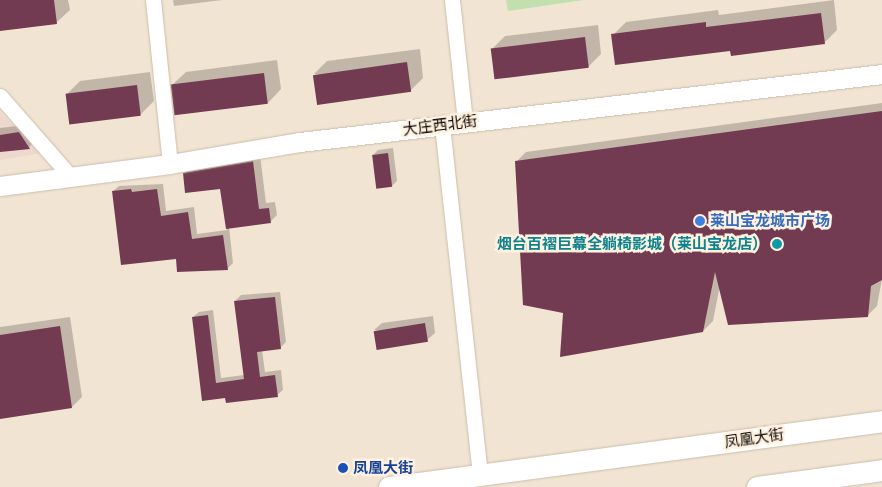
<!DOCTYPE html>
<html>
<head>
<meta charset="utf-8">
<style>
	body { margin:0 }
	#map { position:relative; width:882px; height:487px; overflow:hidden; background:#f2e4d3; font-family:"Exo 2","Noto Sans SC",sans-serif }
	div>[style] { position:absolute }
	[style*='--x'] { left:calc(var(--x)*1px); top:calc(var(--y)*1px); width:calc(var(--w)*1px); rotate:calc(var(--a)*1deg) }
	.industrial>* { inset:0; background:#eed7cc }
	.green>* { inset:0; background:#c1e0ae }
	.shadow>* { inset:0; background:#0003 }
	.building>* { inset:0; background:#723b52; transform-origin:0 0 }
	.roads { filter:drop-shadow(0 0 1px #cabdac) drop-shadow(0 0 1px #cabdac) }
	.minor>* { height:15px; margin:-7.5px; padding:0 7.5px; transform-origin:7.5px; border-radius:7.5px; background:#fff }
	.tertiary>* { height:19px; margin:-9.5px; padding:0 9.5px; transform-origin:9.5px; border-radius:9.5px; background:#fff }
	.secondary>* { height:21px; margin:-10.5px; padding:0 10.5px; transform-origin:10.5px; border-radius:10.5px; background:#fff }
	.dots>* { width:14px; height:14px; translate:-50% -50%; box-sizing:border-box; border:2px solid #fff1e0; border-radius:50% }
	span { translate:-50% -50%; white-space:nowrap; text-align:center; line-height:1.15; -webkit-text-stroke:5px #fff1e0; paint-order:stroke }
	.street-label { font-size:15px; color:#0f0a05 }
	.shop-label { font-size:15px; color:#366cbe; font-weight:700 }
	.left { translate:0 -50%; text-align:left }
	.culture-label { font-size:15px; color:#0d838f; font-weight:700 }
	.right { translate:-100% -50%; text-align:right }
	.transit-label { font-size:15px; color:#164399; font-weight:700 }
</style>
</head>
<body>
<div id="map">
	<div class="industrial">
		<i style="clip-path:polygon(0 112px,42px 153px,0 160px)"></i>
	</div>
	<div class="green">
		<i style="clip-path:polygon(506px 0,584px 0,508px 11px)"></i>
	</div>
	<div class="shadow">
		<i style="clip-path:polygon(0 0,68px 0,70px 10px,56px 23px,0 30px)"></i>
		<i style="clip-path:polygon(173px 0,222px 0,174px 6px)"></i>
		<i style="clip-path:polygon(834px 0,837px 30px,824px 43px,731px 49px,613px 35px,626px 22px,718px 10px,719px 15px)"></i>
		<i style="clip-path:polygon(598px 25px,601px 54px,588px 67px,492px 49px,505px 36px)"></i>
		<i style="clip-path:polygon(420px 49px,423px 78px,410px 91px,314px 74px,327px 61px)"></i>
		<i style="clip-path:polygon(277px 60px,281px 89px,268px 103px,172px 85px,186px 72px)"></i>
		<i style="clip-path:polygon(150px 72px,154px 101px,141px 114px,67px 94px,80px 81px)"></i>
		<i style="clip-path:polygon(882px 103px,882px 279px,877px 306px,868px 315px,720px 285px,713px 321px,703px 331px,565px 312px,516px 162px,526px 152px)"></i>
		<i style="clip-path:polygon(27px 125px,36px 140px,29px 147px,0 151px,0 128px)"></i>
		<i style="clip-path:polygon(393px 148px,397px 181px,392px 186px,373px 155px,378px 150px)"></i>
		<i style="clip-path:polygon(260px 155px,266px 203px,275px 202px,277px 215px,270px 222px,229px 227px,233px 263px,227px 269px,177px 257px,113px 191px,119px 186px,163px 184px,166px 211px,194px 207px,197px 234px,227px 230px,221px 187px,184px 174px,191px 167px)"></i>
		<i style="clip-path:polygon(280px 292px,286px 342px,280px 348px,262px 350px,265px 372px,281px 370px,283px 390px,277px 395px,203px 399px,193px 317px,199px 312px,213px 310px,221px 378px,244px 375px,235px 301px,241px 295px)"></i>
		<i style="clip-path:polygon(433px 316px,435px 333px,427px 340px,374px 330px,382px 323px)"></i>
		<i style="clip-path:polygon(70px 317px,82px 397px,72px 407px,0 418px,0 327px)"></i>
	</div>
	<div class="building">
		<i style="clip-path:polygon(0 0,54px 0,57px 24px,0 31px)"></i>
		<i style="clip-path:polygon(821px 13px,825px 44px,731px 56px,730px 51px,615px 65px,611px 34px,706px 22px,706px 27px)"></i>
		<i style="left:585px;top:37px;width:31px;height:95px;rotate:83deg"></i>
		<i style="left:407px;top:62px;width:30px;height:95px;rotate:82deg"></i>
		<i style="left:264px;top:73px;width:31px;height:94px;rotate:83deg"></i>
		<i style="left:137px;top:85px;width:31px;height:72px;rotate:83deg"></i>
		<i style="clip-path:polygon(882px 111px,882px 280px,871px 286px,868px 317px,728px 325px,715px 272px,703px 332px,560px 357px,563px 313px,523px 305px,515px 161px)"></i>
		<i style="clip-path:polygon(19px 132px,30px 149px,0 152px,0 135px)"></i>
		<i style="left:388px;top:153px;width:34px;height:16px;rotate:83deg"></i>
		<i style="clip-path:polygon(253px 161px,259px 209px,269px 208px,271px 223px,226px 229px,220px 189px,185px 193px,183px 173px)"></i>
		<i style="clip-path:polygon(131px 189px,132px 192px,157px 189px,161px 216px,188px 212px,192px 239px,223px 235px,228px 270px,177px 272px,176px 259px,121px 265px,112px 191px)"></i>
		<i style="clip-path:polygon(275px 297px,281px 349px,257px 352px,260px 377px,275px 375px,278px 397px,226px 403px,225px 398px,202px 401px,192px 317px,208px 315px,216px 383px,244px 379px,234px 301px)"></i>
		<i style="left:425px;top:323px;width:19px;height:52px;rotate:81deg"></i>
		<i style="clip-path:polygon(60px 326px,72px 408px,0 419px,0 335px)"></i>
	</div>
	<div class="roads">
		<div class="minor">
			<i style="--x:153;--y:0;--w:165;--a:84.1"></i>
			<i style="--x:452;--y:0;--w:123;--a:83.9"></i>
			<i style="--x:0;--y:96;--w:108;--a:48.8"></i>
			<i style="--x:442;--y:125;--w:352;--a:83.8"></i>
		</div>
		<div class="tertiary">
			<i style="--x:0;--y:186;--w:171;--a:-7.4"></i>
			<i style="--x:170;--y:164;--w:132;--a:-9.6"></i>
			<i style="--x:300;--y:142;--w:586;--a:-6.66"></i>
		</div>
		<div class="secondary">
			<i style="--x:389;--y:487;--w:497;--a:-7.6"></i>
			<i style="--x:757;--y:487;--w:126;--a:-7.7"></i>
		</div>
	</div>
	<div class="dots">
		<i style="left:700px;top:221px;background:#3f7fe0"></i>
		<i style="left:777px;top:244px;background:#0f9aa8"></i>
		<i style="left:343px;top:468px;background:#1a4fb4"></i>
	</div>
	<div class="street-label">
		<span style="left:440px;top:125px;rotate:-7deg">大庄西北街</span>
		<span style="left:754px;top:438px;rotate:-8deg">凤凰大街</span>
	</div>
	<div class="shop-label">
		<span class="left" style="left:710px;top:221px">莱山宝龙城市广场</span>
	</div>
	<div class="culture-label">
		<span class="right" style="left:767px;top:244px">烟台百褶巨幕全躺椅影城（莱山宝龙店）</span>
	</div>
	<div class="transit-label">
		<span class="left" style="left:353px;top:468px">凤凰大街</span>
	</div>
</div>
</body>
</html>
